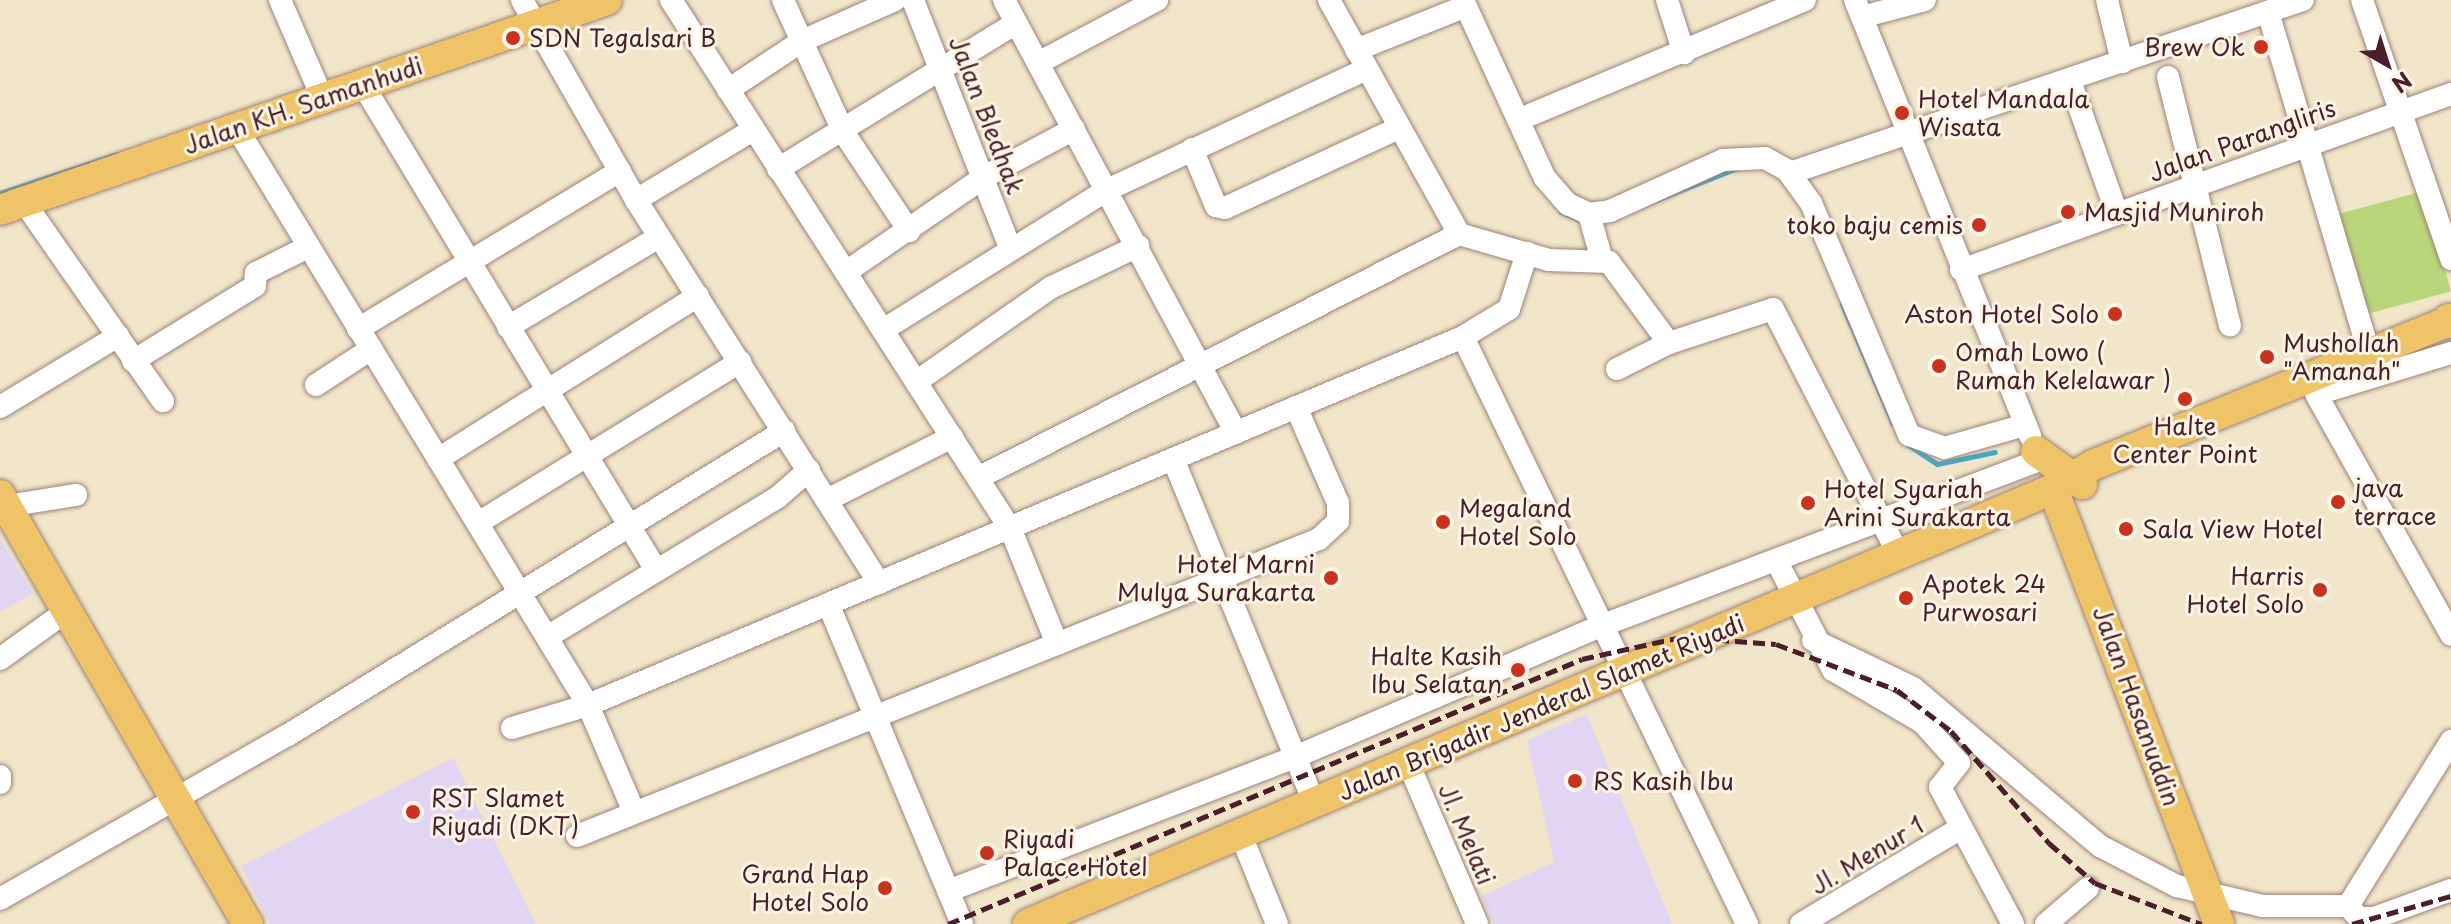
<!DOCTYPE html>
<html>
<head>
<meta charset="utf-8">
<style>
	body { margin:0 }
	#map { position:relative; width:2451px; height:924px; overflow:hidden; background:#f2e6ca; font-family:"Playpen Sans",sans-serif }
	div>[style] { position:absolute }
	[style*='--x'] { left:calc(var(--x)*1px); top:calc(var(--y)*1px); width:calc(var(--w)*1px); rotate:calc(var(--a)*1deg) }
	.built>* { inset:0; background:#e2d4f3 }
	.green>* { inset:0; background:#bad67b; transform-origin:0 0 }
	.stream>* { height:5px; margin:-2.5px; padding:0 2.5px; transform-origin:2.5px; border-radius:2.5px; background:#46a7c6 }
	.roads { filter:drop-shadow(0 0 2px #9e827a) drop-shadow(0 0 2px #9e827a) }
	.minor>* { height:22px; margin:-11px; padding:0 11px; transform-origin:11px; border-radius:11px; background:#fff }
	.major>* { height:30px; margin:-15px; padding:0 15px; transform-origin:15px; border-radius:15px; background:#efc469 }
	.highway>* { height:34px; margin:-17px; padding:0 17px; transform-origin:17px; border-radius:17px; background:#efc469 }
	.rail>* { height:5px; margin-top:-2.5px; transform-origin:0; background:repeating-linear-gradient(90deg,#4a1f2b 0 12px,transparent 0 18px) }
	.dots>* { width:22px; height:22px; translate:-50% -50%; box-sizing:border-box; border:4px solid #fcf5e5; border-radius:50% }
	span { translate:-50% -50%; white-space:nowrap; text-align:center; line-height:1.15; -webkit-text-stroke:6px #fcf5e5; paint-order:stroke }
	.poi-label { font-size:24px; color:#4a1f2b }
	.left { translate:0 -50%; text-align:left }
	.right { translate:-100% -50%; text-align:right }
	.street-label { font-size:24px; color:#4a1f2b }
	.north { position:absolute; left:2347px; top:24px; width:80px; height:80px; -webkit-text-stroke:6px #fcf5e5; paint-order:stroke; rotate:141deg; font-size:22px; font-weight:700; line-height:32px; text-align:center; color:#4a1f2b }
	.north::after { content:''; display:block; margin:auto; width:28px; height:36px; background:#4a1f2b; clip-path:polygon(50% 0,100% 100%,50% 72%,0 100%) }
</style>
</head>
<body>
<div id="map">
	<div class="built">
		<i style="clip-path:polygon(0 539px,33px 593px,0 612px)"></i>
		<i style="clip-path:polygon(1587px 714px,1672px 924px,1494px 924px,1482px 896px,1554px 862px,1527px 740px)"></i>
		<i style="clip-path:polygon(453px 758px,536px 924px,270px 924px,241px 866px)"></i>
	</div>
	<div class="green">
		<i style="left:2424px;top:191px;width:104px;height:94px;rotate:75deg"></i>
	</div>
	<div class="stream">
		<i style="--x:0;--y:193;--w:123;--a:-18.4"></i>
		<i style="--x:1561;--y:212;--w:25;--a:23"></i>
		<i style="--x:1598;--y:223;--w:149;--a:-21.6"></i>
		<i style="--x:1842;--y:304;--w:130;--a:67"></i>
		<i style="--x:1908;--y:445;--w:35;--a:33"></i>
		<i style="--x:1937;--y:464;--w:59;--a:-11.7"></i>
	</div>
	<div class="roads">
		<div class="minor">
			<i style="--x:280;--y:0;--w:106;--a:66.6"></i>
			<i style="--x:522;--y:0;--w:230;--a:60.3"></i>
			<i style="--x:636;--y:200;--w:454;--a:57.6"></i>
			<i style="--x:671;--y:0;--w:630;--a:57.32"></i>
			<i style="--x:1011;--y:530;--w:123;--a:68"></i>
			<i style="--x:783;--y:0;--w:146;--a:65.4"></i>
			<i style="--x:844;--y:133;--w:118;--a:56.4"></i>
			<i style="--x:913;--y:0;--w:266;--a:68.6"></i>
			<i style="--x:1004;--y:0;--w:491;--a:61.8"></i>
			<i style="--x:1329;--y:0;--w:268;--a:60.9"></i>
			<i style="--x:1459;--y:234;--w:94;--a:16.1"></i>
			<i style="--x:1549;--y:260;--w:60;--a:1.9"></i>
			<i style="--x:1609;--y:262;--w:101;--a:53.5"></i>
			<i style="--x:1669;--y:343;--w:109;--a:-18.1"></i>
			<i style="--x:1773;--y:309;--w:274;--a:62.9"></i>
			<i style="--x:1463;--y:0;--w:196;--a:65.3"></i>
			<i style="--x:1545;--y:178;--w:35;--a:49"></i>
			<i style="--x:1568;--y:204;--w:23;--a:25"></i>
			<i style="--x:1589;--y:214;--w:21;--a:-8"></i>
			<i style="--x:1610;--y:211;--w:124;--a:-24.3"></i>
			<i style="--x:1723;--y:160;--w:42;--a:-2.7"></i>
			<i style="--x:1765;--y:158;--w:25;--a:29"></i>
			<i style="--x:1787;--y:170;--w:41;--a:54"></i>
			<i style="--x:1811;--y:203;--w:252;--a:67.1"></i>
			<i style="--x:1909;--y:435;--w:37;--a:20"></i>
			<i style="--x:1944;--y:448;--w:84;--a:-15.9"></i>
			<i style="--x:1667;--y:0;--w:56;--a:72.2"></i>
			<i style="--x:1855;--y:0;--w:470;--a:68.1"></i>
			<i style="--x:2107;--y:0;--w:64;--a:76.4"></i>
			<i style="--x:2362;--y:0;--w:274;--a:71"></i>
			<i style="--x:2268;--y:12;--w:355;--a:73.5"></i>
			<i style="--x:1862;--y:17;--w:65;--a:-15.1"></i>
			<i style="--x:1356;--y:50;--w:118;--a:-21.8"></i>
			<i style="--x:1038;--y:63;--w:135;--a:-27.9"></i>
			<i style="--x:2168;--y:77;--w:256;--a:76"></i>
			<i style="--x:2070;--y:81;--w:141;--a:70.5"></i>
			<i style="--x:363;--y:85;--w:567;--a:58.86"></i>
			<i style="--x:728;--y:90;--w:89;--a:-33.5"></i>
			<i style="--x:802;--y:41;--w:102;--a:-23.8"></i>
			<i style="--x:1518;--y:120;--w:311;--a:-22.7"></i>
			<i style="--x:238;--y:130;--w:673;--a:58.67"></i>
			<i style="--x:588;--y:705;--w:949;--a:-22.81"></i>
			<i style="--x:1463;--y:337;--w:54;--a:-31.3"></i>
			<i style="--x:1509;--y:309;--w:59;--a:-72.2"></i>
			<i style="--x:1192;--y:149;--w:62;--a:67.2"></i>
			<i style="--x:1216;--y:206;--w:9;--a:13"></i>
			<i style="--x:1225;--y:208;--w:189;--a:-24.7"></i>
			<i style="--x:778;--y:169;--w:279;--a:-31.5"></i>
			<i style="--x:1790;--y:173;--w:541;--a:-18.64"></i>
			<i style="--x:636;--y:200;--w:136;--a:-30.9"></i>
			<i style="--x:24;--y:202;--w:243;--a:55.1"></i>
			<i style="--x:1589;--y:214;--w:48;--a:74.2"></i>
			<i style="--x:1961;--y:270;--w:521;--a:-19.76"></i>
			<i style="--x:846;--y:272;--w:168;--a:-34.5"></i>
			<i style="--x:984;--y:177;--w:102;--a:-28.1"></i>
			<i style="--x:508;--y:327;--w:176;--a:-30.8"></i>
			<i style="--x:358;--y:329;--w:306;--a:-31.1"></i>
			<i style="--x:883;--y:330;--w:264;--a:-32"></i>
			<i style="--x:1107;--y:190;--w:286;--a:-25"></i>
			<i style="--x:1463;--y:337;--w:652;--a:64.18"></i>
			<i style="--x:133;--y:361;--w:143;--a:-31.6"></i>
			<i style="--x:255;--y:286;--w:13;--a:-86"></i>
			<i style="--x:256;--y:273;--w:56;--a:-26.6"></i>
			<i style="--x:1617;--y:369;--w:58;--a:-26.6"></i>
			<i style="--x:916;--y:382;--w:164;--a:-35"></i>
			<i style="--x:1050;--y:288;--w:98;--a:-25.5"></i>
			<i style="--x:316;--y:385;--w:66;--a:-33.2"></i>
			<i style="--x:2316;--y:394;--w:276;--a:60.7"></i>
			<i style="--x:2317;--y:394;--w:140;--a:-17"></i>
			<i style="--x:0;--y:407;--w:138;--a:-31"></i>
			<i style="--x:438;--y:459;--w:307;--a:-32.1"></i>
			<i style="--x:1174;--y:461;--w:372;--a:67.7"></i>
			<i style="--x:978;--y:478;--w:539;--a:-26.9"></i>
			<i style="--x:827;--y:500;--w:140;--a:-26.7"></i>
			<i style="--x:7;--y:506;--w:70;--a:-9.1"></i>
			<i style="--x:478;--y:523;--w:308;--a:-31.6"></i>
			<i style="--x:1776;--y:560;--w:124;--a:62.6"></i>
			<i style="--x:1833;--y:670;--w:103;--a:30.3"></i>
			<i style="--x:1922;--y:722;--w:55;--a:47.9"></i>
			<i style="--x:1959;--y:763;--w:31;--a:128"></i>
			<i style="--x:1940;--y:787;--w:155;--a:61.9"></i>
			<i style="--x:829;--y:606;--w:345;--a:67.3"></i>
			<i style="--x:547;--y:637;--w:270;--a:-31.2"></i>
			<i style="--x:778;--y:497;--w:41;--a:-41.1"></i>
			<i style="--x:1813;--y:640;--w:111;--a:25.6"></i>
			<i style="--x:1913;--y:688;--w:245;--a:40.2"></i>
			<i style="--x:2100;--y:846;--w:87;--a:27.5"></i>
			<i style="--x:2177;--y:886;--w:88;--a:13.1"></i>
			<i style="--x:2263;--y:906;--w:85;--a:0"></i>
			<i style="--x:2348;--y:906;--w:195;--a:-58"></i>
			<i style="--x:0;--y:659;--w:84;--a:-35.8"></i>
			<i style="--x:512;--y:728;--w:79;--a:-16.8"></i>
			<i style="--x:588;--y:705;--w:116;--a:66.7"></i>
			<i style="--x:1409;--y:765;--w:173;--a:66.8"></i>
			<i style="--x:0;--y:776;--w:7;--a:90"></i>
			<i style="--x:1241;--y:835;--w:96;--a:68"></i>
			<i style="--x:577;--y:836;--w:799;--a:-21.81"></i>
			<i style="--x:1319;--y:539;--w:26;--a:-43"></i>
			<i style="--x:1338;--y:521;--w:18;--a:-90"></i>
			<i style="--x:1338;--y:503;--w:105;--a:-113.6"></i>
			<i style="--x:948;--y:891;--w:372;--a:-21.1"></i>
			<i style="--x:1295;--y:757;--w:330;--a:-23.2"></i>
			<i style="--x:1598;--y:627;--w:472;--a:-20.7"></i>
			<i style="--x:0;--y:899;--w:331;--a:-29.7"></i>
			<i style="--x:288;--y:735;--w:582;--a:-31.5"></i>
			<i style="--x:2348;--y:906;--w:16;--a:47"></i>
			<i style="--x:2359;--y:918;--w:15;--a:0"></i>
			<i style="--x:2374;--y:918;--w:82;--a:-20"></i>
			<i style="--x:1801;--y:924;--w:184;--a:-31"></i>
			<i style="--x:2046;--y:924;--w:55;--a:-40.6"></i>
		</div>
		<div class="major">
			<i style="--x:0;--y:210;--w:642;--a:-19.08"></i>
			<i style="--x:2036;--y:451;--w:57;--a:35.7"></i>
			<i style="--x:2053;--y:489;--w:466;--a:69.1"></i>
			<i style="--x:0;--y:495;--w:496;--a:60"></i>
			<i style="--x:1028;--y:924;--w:1113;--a:-23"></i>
			<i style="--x:2053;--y:489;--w:47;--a:-31"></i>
			<i style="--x:2093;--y:465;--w:384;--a:-22"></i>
		</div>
		<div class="highway">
			<i style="--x:2449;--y:321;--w:2;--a:0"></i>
		</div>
	</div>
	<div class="rail">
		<i style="--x:948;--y:924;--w:687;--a:-22.68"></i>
		<i style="--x:1582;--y:659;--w:101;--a:-12.5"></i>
		<i style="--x:1681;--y:637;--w:95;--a:4.2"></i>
		<i style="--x:1776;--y:644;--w:129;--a:20.8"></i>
		<i style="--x:1897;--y:690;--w:68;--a:37.2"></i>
		<i style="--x:1951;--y:731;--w:149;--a:48.8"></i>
		<i style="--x:2049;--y:843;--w:61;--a:41"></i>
		<i style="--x:2095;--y:883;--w:114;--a:21.1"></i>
		<i style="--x:2352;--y:924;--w:103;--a:-15.8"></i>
	</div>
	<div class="dots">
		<i style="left:513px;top:38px;background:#c8321e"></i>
		<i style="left:2261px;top:47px;background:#c8321e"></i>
		<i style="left:1902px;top:113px;background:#c8321e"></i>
		<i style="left:2068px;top:212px;background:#c8321e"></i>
		<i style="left:1979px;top:225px;background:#c8321e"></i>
		<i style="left:2115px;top:314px;background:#c8321e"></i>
		<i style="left:2267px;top:357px;background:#c8321e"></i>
		<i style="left:1939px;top:366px;background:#c8321e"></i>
		<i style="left:2185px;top:399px;background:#c8321e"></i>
		<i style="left:2338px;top:502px;background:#c8321e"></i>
		<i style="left:1808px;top:503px;background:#c8321e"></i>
		<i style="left:1443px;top:522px;background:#c8321e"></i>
		<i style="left:2126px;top:529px;background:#c8321e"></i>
		<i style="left:1331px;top:578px;background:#c8321e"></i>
		<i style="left:2320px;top:590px;background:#c8321e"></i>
		<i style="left:1906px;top:598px;background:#c8321e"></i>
		<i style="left:1518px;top:670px;background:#c8321e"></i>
		<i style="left:1575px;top:781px;background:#c8321e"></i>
		<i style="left:413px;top:812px;background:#c8321e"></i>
		<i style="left:987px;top:853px;background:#c8321e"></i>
		<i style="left:885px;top:888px;background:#c8321e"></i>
	</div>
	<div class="poi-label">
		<span class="left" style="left:529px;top:38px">SDN Tegalsari B</span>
		<span class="right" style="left:2245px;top:47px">Brew Ok</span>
		<span class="left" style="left:1918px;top:113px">Hotel Mandala<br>Wisata</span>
		<span class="left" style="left:2084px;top:212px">Masjid Muniroh</span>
		<span class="right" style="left:1963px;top:225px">toko baju cemis</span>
		<span class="right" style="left:2099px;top:314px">Aston Hotel Solo</span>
		<span class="left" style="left:2283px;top:357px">Mushollah<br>"Amanah"</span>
		<span class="left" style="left:1955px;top:366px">Omah Lowo (<br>Rumah Kelelawar )</span>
		<span style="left:2185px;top:440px">Halte<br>Center Point</span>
		<span class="left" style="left:2354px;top:502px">java<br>terrace</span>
		<span class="left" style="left:1824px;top:503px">Hotel Syariah<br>Arini Surakarta</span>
		<span class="left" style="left:1459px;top:522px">Megaland<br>Hotel Solo</span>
		<span class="left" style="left:2142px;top:529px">Sala View Hotel</span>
		<span class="right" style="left:1315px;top:578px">Hotel Marni<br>Mulya Surakarta</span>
		<span class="right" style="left:2304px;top:590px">Harris<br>Hotel Solo</span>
		<span class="left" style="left:1922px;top:598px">Apotek 24<br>Purwosari</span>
		<span class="right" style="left:1502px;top:670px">Halte Kasih<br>Ibu Selatan</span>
		<span class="left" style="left:1593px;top:781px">RS Kasih Ibu</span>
		<span class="left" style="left:431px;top:812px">RST Slamet<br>Riyadi (DKT)</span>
		<span class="left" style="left:1003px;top:853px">Riyadi<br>Palace Hotel</span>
		<span class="right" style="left:869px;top:888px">Grand Hap<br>Hotel Solo</span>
	</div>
	<div class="street-label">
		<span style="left:303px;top:105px;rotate:-19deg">Jalan KH. Samanhudi</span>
		<span style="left:987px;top:115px;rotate:69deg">Jalan Bledhak</span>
		<span style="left:2242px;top:140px;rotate:-20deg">Jalan Parangliris</span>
		<span style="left:2137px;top:706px;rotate:70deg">Jalan Hasanuddin</span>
		<span style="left:1541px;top:707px;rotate:-23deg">Jalan Brigadir Jenderal Slamet Riyadi</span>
		<span style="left:1467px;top:834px;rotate:67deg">Jl. Melati</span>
		<span style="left:1867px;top:855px;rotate:-31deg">Jl. Menur 1</span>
	</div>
	<div class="north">N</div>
</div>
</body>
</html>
